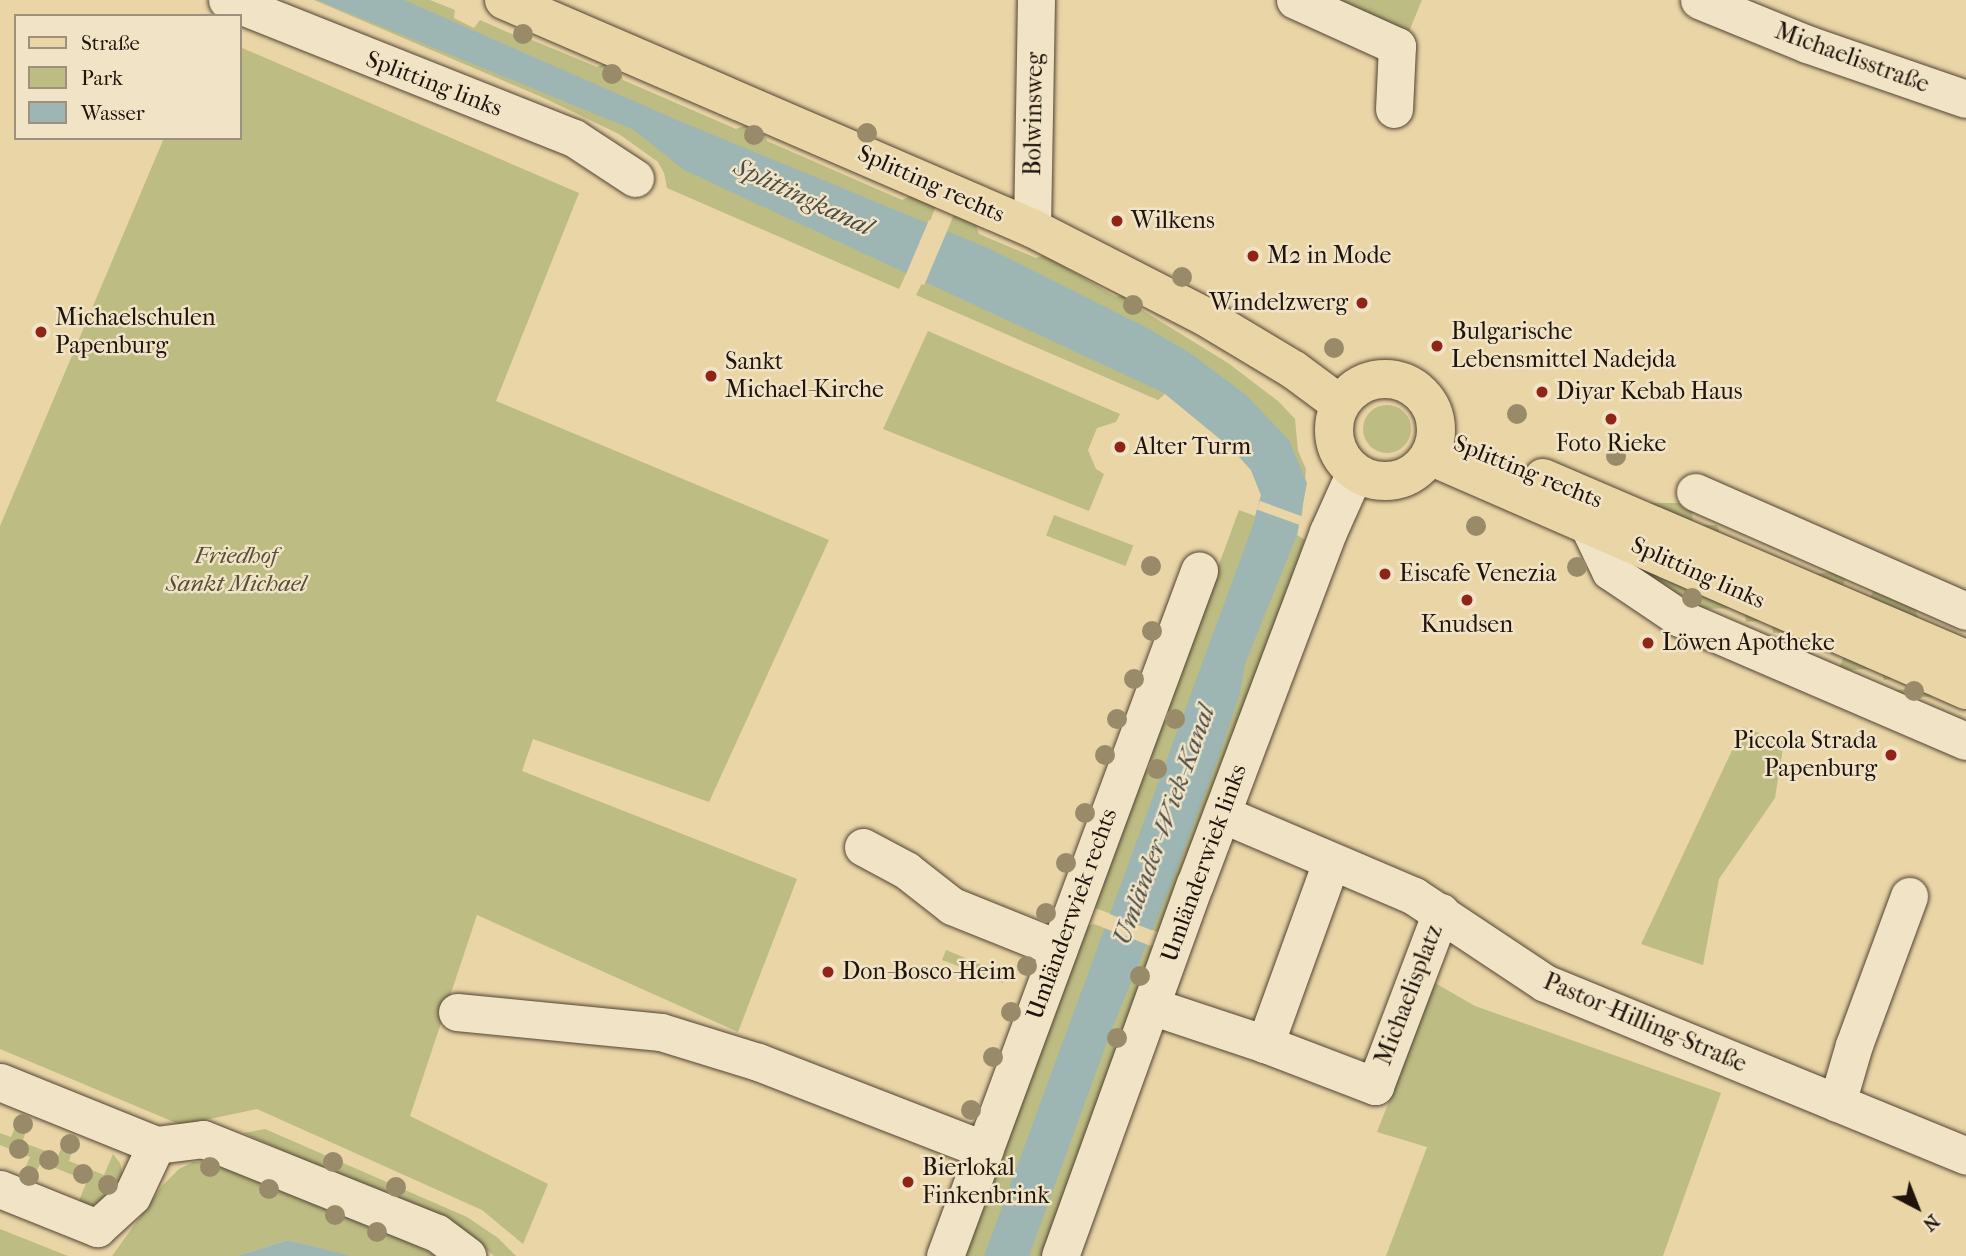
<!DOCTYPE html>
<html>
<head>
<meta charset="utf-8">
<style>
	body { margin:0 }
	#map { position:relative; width:1966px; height:1256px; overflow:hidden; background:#ead5a7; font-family:"IM FELL French Canon",serif }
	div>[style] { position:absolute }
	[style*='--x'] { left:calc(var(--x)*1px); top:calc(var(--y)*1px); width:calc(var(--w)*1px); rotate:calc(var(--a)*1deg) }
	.green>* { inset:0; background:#bdbc83; transform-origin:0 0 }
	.round { border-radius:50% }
	.water>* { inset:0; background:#9db6b3 }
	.pier>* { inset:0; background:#ead5a7; transform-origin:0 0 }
	.roads { filter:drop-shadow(0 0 2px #524433) drop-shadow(0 0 2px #524433) }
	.minor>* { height:37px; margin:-18.5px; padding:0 18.5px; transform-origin:18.5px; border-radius:18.5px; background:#f1e4c6 }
	.major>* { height:38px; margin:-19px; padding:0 19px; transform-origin:19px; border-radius:19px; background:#ead5a7 }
	.major>.ring { margin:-19px; padding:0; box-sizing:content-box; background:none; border:38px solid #ead5a7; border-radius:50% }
	.trees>* { width:20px; height:20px; margin:-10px; border-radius:50%; background:#998b69 }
	.dots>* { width:19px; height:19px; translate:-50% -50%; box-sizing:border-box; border:4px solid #f1e4c6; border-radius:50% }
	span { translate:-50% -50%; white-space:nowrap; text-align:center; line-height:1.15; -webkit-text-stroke:5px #f1e4c6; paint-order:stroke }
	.street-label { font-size:24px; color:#1f130c }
	.poi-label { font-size:24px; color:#1f130c }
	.left { translate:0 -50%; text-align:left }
	.right { translate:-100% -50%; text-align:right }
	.park-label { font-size:24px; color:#564e36; font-style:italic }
	.water-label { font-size:26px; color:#4b4c46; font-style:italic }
	.legend { position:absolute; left:14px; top:14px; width:228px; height:126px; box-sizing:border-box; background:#f1e4c6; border:2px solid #9d907c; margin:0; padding:9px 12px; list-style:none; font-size:21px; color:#1f130c }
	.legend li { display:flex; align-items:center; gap:14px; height:35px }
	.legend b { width:35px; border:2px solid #9d907c }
	.north { position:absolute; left:1882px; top:1172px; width:70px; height:70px; -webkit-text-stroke:5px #f1e4c6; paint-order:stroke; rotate:138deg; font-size:19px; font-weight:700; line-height:28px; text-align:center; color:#1f130c }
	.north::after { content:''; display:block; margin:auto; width:24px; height:32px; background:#1f130c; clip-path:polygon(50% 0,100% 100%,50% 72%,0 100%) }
</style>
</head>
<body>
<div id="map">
	<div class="green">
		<i style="clip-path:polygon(314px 0,430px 0,455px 10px,454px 18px,474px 28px,480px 20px,514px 35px,519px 23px,530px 28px,532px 40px,597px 67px,611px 61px,620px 68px,623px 80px,736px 129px,752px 123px,762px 127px,767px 141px,902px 200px,917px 193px,937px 203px,929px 224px,947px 231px,955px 212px,974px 219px,979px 234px,1036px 258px,1044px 255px,1116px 297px,1132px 292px,1139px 297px,1142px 310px,1228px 363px,1278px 401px,1295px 419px,1298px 451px,1306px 469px,1302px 516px,1260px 501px,1261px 495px,1251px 470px,1231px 448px,1165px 394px,1158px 400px,916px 295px,923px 281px,906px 274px,899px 289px,667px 188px,664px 173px,658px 162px,619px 134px,544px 98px)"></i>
		<i style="clip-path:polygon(1326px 0,1422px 0,1408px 34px)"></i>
		<i style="clip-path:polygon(240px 47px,579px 193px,496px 401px,829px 540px,709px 802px,533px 739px,522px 771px,797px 879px,738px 1032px,477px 915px,410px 1116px,548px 1184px,523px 1244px,482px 1210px,257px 1109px,181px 1125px,0 1049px,0 526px,164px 138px,240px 138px)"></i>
		<i style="clip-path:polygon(928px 331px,1120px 414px,1116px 422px,1097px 428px,1088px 450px,1096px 469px,1104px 474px,1089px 511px,883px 429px)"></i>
		<i class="round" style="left:1363px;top:405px;width:48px;height:48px"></i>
		<i style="clip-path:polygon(1645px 503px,1683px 503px,1707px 508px,1707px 513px,1692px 513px,1693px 525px,1717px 525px,1721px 538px,1811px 575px,1849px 569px,1840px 593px,1640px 507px)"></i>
		<i style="clip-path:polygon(1257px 509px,1299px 525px,1297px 535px,1305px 540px,1252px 701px,1165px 935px,1093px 907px,1239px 510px,1255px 516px)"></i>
		<i style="left:1054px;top:515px;width:85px;height:22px;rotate:21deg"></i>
		<i style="clip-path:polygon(1630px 561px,1822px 637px,1811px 658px,1789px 651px,1789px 643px,1796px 641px,1797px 631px,1773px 633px,1772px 620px,1746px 622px,1744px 608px,1697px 609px,1667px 595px)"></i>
		<i style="clip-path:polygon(1877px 582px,1935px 606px,1916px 611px,1919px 623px,1868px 604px)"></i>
		<i style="clip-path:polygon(1848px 646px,1941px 696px,1896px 699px,1884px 692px,1906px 689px,1903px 677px,1884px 680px,1881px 668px,1838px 671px)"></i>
		<i style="clip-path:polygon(1743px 727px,1784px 742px,1775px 798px,1719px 879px,1703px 965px,1641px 944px)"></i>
		<i style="clip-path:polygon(1094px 924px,1163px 949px,1046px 1256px,965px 1256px,1085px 927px)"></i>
		<i style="clip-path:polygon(946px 950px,1006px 975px,1003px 983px,942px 960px)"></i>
		<i style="clip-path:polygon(1435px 983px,1475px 1006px,1721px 1093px,1663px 1256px,1386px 1256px,1427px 1147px,1377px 1132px)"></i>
		<i style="clip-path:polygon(20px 1116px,30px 1121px,22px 1142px,58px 1156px,67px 1135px,76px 1140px,69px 1161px,104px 1175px,113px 1154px,120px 1163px,123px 1175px,120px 1185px,103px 1202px,89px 1206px,78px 1203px,87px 1181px,41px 1162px,31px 1183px,20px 1179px,30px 1157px,0 1145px,0 1133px,11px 1137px)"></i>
		<i style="clip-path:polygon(265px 1129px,467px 1217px,498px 1238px,516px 1256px,494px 1256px,471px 1236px,244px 1133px)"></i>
		<i style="clip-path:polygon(211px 1161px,392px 1233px,436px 1256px,348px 1256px,288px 1240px,237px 1256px,112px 1256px,163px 1185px,179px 1169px,193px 1162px)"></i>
		<i style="clip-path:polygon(0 1229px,68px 1256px,0 1256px)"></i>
	</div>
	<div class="water">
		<i style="clip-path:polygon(317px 0,404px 0,677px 120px,988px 248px,1147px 328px,1190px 353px,1246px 395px,1289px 440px,1307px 483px,1297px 535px,1245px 664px,1240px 693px,1220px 753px,1174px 877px,1110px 1034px,1029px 1256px,984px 1256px,1253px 525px,1261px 495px,1251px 470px,1231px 448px,1164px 393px,684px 170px,634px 130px)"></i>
		<i style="clip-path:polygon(288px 1240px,347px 1255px,350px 1256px,237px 1256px)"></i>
	</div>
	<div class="pier">
		<i style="left:929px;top:220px;width:21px;height:62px;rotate:23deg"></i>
		<i style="left:1260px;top:501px;width:45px;height:9px;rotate:20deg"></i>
		<i style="left:1107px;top:913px;width:53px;height:15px;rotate:21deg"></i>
	</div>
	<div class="roads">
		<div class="minor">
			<i style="--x:227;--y:0;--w:373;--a:21.7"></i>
			<i style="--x:574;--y:138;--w:73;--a:33.3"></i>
			<i style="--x:1295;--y:0;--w:112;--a:24.3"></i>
			<i style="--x:1397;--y:46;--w:63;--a:92.7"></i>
			<i style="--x:1699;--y:0;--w:117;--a:22.2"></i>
			<i style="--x:1807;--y:44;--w:168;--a:19.1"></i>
			<i style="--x:1032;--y:228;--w:228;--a:-89"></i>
			<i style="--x:1695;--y:492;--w:296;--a:23.7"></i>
			<i style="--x:1588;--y:525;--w:51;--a:64.4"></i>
			<i style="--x:1610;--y:571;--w:84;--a:33.9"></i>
			<i style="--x:1680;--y:618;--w:311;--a:23.3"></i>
			<i style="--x:1222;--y:814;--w:209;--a:23.1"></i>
			<i style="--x:1414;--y:896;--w:157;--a:33.6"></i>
			<i style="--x:1545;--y:983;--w:455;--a:22.3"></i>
			<i style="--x:863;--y:847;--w:49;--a:28.1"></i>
			<i style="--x:906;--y:870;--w:58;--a:38"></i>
			<i style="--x:952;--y:906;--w:115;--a:21.9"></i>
			<i style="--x:1331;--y:862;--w:194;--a:109.9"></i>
			<i style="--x:1265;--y:1044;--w:118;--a:20.9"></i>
			<i style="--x:1375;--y:1086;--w:186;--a:-69.2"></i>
			<i style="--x:1151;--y:1006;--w:120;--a:18.4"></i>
			<i style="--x:457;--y:1012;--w:205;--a:5.6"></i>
			<i style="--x:661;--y:1032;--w:102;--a:17.2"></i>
			<i style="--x:758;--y:1062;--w:243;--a:21.2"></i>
			<i style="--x:0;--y:1082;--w:168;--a:22"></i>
			<i style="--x:156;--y:1145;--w:47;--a:-7.3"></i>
			<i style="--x:203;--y:1139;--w:252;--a:21.9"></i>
			<i style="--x:437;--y:1233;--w:38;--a:37"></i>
			<i style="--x:1837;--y:1103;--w:60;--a:-73.7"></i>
			<i style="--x:1854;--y:1045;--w:159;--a:-69.7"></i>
			<i style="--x:0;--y:1189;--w:105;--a:21.9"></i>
			<i style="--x:97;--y:1228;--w:47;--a:-42.4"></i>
			<i style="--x:132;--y:1196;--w:56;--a:-64.8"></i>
			<i style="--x:945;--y:1256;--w:731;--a:-69.66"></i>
			<i style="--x:1060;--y:1256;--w:396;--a:-70.1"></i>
			<i style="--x:1195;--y:884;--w:376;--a:-69.3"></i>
			<i style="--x:1328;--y:532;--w:66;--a:-65.8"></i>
		</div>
		<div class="major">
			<i style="--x:504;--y:0;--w:575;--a:23.36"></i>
			<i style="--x:1032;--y:228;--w:193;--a:27.1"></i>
			<i style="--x:1204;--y:316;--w:105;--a:31"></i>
			<i style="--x:1294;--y:370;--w:57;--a:36.5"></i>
			<i class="ring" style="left:1334px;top:379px;width:64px;height:64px"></i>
			<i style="--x:1430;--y:456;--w:585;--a:23.58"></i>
			<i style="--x:1543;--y:478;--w:460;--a:23.2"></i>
		</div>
	</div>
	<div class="trees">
		<i style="left:523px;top:34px"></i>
		<i style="left:612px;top:74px"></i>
		<i style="left:867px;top:133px"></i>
		<i style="left:754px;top:135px"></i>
		<i style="left:1182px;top:277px"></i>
		<i style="left:1133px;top:305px"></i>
		<i style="left:1334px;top:348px"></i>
		<i style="left:1517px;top:414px"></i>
		<i style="left:1616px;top:456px"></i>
		<i style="left:1476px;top:526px"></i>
		<i style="left:1151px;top:566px"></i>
		<i style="left:1577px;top:567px"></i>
		<i style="left:1692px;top:598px"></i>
		<i style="left:1152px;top:631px"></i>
		<i style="left:1134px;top:679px"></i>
		<i style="left:1914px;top:691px"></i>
		<i style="left:1117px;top:719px"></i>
		<i style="left:1175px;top:719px"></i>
		<i style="left:1105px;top:755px"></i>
		<i style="left:1157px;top:769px"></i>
		<i style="left:1085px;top:813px"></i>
		<i style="left:1066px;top:863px"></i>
		<i style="left:1046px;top:913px"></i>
		<i style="left:1027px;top:966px"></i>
		<i style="left:1140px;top:976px"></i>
		<i style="left:1011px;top:1012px"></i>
		<i style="left:1117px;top:1038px"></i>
		<i style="left:993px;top:1057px"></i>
		<i style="left:971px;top:1110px"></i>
		<i style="left:23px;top:1124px"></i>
		<i style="left:70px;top:1144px"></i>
		<i style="left:19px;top:1149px"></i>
		<i style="left:49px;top:1160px"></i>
		<i style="left:333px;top:1162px"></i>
		<i style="left:210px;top:1167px"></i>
		<i style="left:83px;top:1174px"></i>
		<i style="left:29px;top:1176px"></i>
		<i style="left:108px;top:1185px"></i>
		<i style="left:396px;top:1187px"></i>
		<i style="left:269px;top:1189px"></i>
		<i style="left:335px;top:1215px"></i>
		<i style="left:377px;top:1232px"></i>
	</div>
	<div class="dots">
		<i style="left:1117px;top:221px;background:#8f2418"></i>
		<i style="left:1253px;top:256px;background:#8f2418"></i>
		<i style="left:1362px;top:303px;background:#8f2418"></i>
		<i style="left:41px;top:332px;background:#8f2418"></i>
		<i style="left:1437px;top:346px;background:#8f2418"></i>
		<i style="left:711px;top:376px;background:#8f2418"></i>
		<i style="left:1542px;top:392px;background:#8f2418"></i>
		<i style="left:1611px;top:419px;background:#8f2418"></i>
		<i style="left:1120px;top:447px;background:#8f2418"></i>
		<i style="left:1385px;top:574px;background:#8f2418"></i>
		<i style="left:1467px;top:600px;background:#8f2418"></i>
		<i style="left:1648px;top:643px;background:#8f2418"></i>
		<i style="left:1891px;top:755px;background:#8f2418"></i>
		<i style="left:828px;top:972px;background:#8f2418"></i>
		<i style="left:908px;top:1182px;background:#8f2418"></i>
	</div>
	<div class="street-label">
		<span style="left:1852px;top:58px;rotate:20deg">Michaelisstraße</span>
		<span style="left:434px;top:84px;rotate:21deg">Splitting links</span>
		<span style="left:1034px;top:114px;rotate:-89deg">Bolwinsweg</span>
		<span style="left:931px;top:184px;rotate:24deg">Splitting rechts</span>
		<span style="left:1528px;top:472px;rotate:22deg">Splitting rechts</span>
		<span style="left:1698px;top:573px;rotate:24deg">Splitting links</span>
		<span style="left:1204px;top:863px;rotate:-70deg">Umländerwiek links</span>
		<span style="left:1072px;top:914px;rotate:-70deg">Umländerwiek rechts</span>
		<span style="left:1409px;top:995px;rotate:-69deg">Michaelisplatz</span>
		<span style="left:1645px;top:1023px;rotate:23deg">Pastor-Hilling-Straße</span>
	</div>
	<div class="poi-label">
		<span class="left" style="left:1131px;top:221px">Wilkens</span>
		<span class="left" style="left:1267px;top:256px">M2 in Mode</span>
		<span class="right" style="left:1348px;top:303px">Windelzwerg</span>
		<span class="left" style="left:55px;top:332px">Michaelschulen<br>Papenburg</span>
		<span class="left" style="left:1451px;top:346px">Bulgarische<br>Lebensmittel Nadejda</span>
		<span class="left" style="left:725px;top:376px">Sankt<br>Michael-Kirche</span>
		<span class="left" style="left:1556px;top:392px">Diyar Kebab Haus</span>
		<span style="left:1611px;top:444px">Foto Rieke</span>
		<span class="left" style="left:1134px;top:447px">Alter Turm</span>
		<span class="left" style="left:1399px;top:574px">Eiscafe Venezia</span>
		<span style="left:1467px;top:625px">Knudsen</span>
		<span class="left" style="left:1662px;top:643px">Löwen Apotheke</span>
		<span class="right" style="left:1877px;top:755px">Piccola Strada<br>Papenburg</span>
		<span class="left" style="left:842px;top:972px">Don-Bosco-Heim</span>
		<span class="left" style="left:922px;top:1182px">Bierlokal<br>Finkenbrink</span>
	</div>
	<div class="park-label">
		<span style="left:236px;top:570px">Friedhof<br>Sankt Michael</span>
	</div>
	<div class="water-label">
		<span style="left:803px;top:197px;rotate:25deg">Splittingkanal</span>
		<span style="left:1164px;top:825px;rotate:-70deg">Umländer-Wiek-Kanal</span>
	</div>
	<ul class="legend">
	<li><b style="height:9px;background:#ead5a7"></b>Straße</li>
	<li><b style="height:19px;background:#bdbc83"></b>Park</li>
	<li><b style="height:19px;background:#9db6b3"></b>Wasser</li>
	</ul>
	<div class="north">N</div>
</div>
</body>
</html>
